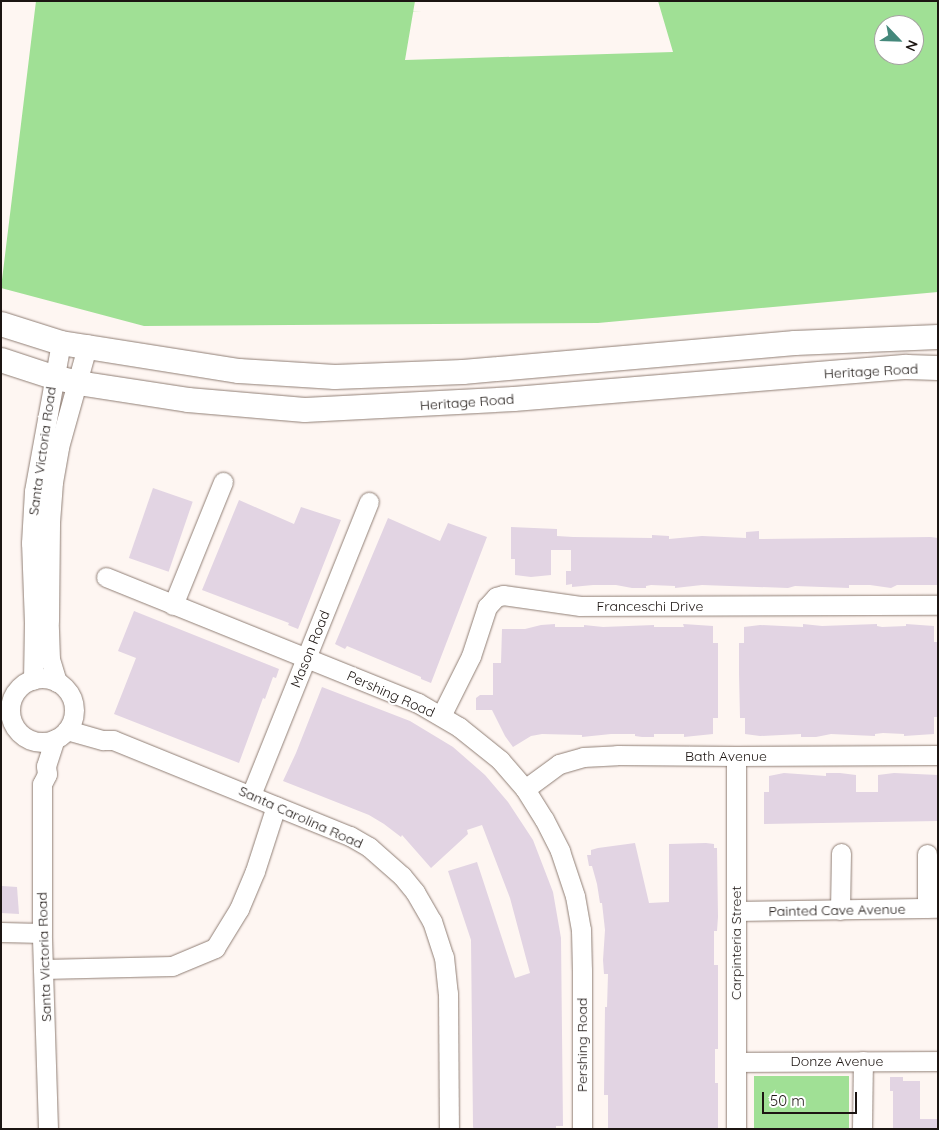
<!DOCTYPE html>
<html>
<head>
<meta charset="utf-8">
<style>
	body { margin:0 }
	#map { position:relative; width:939px; height:1130px; overflow:hidden; background:#fef6f2; font-family:Quicksand,sans-serif }
	div>[style] { position:absolute }
	[style*='--x'] { left:calc(var(--x)*1px); top:calc(var(--y)*1px); width:calc(var(--w)*1px); rotate:calc(var(--a)*1deg) }
	.green>* { inset:0; background:#a0e095; transform-origin:0 0 }
	.building>* { inset:0; background:#e2d4e3; transform-origin:0 0 }
	.roads { filter:drop-shadow(0 0 1px #907f75) drop-shadow(0 0 1px #907f75) }
	.minor>* { height:19px; margin:-9.5px; padding:0 9.5px; transform-origin:9.5px; border-radius:9.5px; background:#fff }
	.minor>.ring { margin:-9.5px; padding:0; box-sizing:content-box; background:none; border:19px solid #fff; border-radius:50% }
	.major>* { height:24px; margin:-12px; padding:0 12px; transform-origin:12px; border-radius:12px; background:#fff }
	span { translate:-50% -50%; white-space:nowrap; text-align:center; line-height:1.15; -webkit-text-stroke:4px #fff; paint-order:stroke }
	.street-label { font-size:14px; color:#1c1512 }
	.frame { position:absolute; inset:0; border:2px solid #1c1512; pointer-events:none }
	.north { position:absolute; left:874px; top:15px; width:50px; height:50px; box-sizing:border-box; background:#fff; border:1px solid #a4a1a0; border-radius:50%; rotate:114deg; font-size:14px; font-weight:700; line-height:20px; text-align:center; color:#1c1512 }
	.north::after { content:''; display:block; margin:auto; width:18px; height:22px; background:#44887b; clip-path:polygon(50% 0,100% 100%,50% 72%,0 100%) }
	.scale { position:absolute; left:762px; top:1092px; width:95px; height:22px; box-sizing:border-box; border:2px solid #1c1512; border-top:0; padding-left:6px; font-size:15px; line-height:18px; white-space:nowrap; color:#1c1512; -webkit-text-stroke:4px #fff; paint-order:stroke }
</style>
</head>
<body>
<div id="map">
	<div class="green">
		<i style="clip-path:polygon(evenodd,36px 1px,415px 1px,405px 60px,673px 52px,658px 1px,938px 1px,938px 292px,598px 323px,144px 326px,1px 288px,36px 1px,884px 25px,914px 25px,914px 55px,884px 55px,884px 25px)"></i>
		<i style="left:754px;top:1076px;width:95px;height:53px"></i>
	</div>
	<div class="building">
		<i style="left:153px;top:488px;width:42px;height:74px;rotate:19deg"></i>
		<i style="clip-path:polygon(239px 500px,294px 524px,301px 507px,341px 520px,298px 629px,288px 625px,289px 623px,202px 590px)"></i>
		<i style="clip-path:polygon(388px 518px,440px 541px,448px 523px,487px 537px,431px 683px,421px 679px,421px 677px,347px 646px,345px 649px,335px 644px)"></i>
		<i style="clip-path:polygon(511px 527px,557px 529px,557px 536px,573px 537px,652px 538px,652px 535px,669px 536px,669px 539px,702px 536px,746px 538px,746px 532px,759px 531px,759px 539px,931px 537px,938px 538px,938px 585px,897px 585px,891px 588px,870px 585px,849px 585px,849px 588px,795px 586px,788px 588px,702px 585px,675px 588px,675px 586px,651px 585px,646px 586px,646px 588px,632px 588px,616px 585px,593px 585px,572px 587px,572px 584px,566px 585px,566px 571px,571px 571px,571px 550px,551px 550px,551px 575px,531px 577px,515px 575px,515px 559px,511px 559px)"></i>
		<i style="clip-path:polygon(134px 611px,279px 669px,276px 678px,273px 677px,265px 699px,263px 698px,239px 763px,114px 714px,136px 658px,118px 651px)"></i>
		<i style="clip-path:polygon(555px 624px,555px 627px,584px 627px,584px 625px,603px 627px,654px 625px,654px 627px,684px 627px,683px 624px,713px 626px,713px 643px,718px 643px,718px 718px,713px 718px,713px 734px,684px 737px,684px 734px,654px 734px,654px 737px,642px 737px,635px 736px,635px 734px,611px 734px,582px 737px,582px 735px,542px 734px,531px 736px,513px 747px,505px 736px,492px 710px,476px 710px,476px 698px,480px 695px,493px 695px,493px 663px,501px 663px,502px 629px,525px 629px,541px 625px)"></i>
		<i style="clip-path:polygon(803px 624px,822px 626px,877px 624px,877px 626px,882px 627px,906px 626px,906px 624px,934px 626px,934px 642px,938px 642px,938px 717px,934px 717px,934px 734px,904px 736px,904px 734px,883px 733px,875px 734px,875px 736px,831px 734px,816px 737px,801px 737px,801px 734px,760px 736px,745px 734px,745px 718px,740px 718px,739px 674px,739px 643px,744px 643px,744px 627px,760px 625px,803px 627px)"></i>
		<i style="clip-path:polygon(322px 687px,410px 721px,453px 747px,485px 775px,508px 802px,533px 840px,553px 892px,561px 938px,563px 1126px,556px 1126px,556px 1129px,474px 1129px,473px 1127px,471px 940px,448px 871px,477px 862px,515px 978px,530px 973px,510px 898px,482px 825px,467px 830px,468px 834px,431px 868px,402px 835px,401px 837px,384px 824px,369px 815px,283px 781px,296px 753px)"></i>
		<i style="clip-path:polygon(784px 773px,826px 776px,826px 773px,840px 773px,856px 775px,856px 792px,878px 792px,878px 775px,894px 773px,938px 775px,938px 821px,764px 824px,764px 792px,769px 792px,769px 776px)"></i>
		<i style="clip-path:polygon(635px 843px,649px 903px,669px 902px,669px 844px,706px 843px,714px 844px,714px 848px,717px 848px,718px 917px,717px 931px,714px 931px,714px 965px,718px 965px,718px 1049px,715px 1049px,715px 1083px,718px 1083px,718px 1129px,608px 1128px,608px 1095px,604px 1095px,605px 1007px,607px 1007px,608px 974px,604px 974px,603px 960px,605px 930px,602px 903px,600px 903px,597px 884px,592px 866px,589px 866px,587px 855px,591px 855px,591px 850px,598px 848px)"></i>
		<i style="clip-path:polygon(2px 886px,17px 887px,19px 914px,1px 913px)"></i>
		<i style="clip-path:polygon(890px 1077px,903px 1077px,903px 1081px,920px 1081px,920px 1119px,938px 1119px,938px 1129px,893px 1129px,893px 1091px,890px 1091px)"></i>
	</div>
	<div class="roads">
		<div class="minor">
			<i style="--x:106;--y:577;--w:336;--a:22"></i>
			<i style="--x:418;--y:703;--w:48;--a:30.3"></i>
			<i style="--x:459;--y:727;--w:53;--a:38.8"></i>
			<i style="--x:500;--y:760;--w:38;--a:49"></i>
			<i style="--x:525;--y:789;--w:36;--a:58"></i>
			<i style="--x:544;--y:819;--w:36;--a:63"></i>
			<i style="--x:560;--y:851;--w:47;--a:71.6"></i>
			<i style="--x:575;--y:896;--w:35;--a:80"></i>
			<i style="--x:581;--y:930;--w:40;--a:88.6"></i>
			<i style="--x:582;--y:970;--w:159;--a:90"></i>
			<i style="--x:173;--y:605;--w:133;--a:-67.9"></i>
			<i class="ring" style="left:10px;top:678px;width:45px;height:45px"></i>
			<i style="--x:33;--y:680;--w:57;--a:-89"></i>
			<i style="--x:34;--y:623;--w:80;--a:-92.1"></i>
			<i style="--x:31;--y:543;--w:52;--a:-86.7"></i>
			<i style="--x:34;--y:491;--w:150;--a:-79.7"></i>
			<i style="--x:57;--y:682;--w:24;--a:-107"></i>
			<i style="--x:50;--y:659;--w:38;--a:-92"></i>
			<i style="--x:49;--y:621;--w:99;--a:-89.4"></i>
			<i style="--x:50;--y:522;--w:40;--a:-85.7"></i>
			<i style="--x:53;--y:482;--w:36;--a:-80"></i>
			<i style="--x:59;--y:447;--w:104;--a:-74.4"></i>
			<i style="--x:441;--y:716;--w:67;--a:-63.4"></i>
			<i style="--x:471;--y:656;--w:52;--a:-71.9"></i>
			<i style="--x:487;--y:607;--w:13;--a:-48"></i>
			<i style="--x:496;--y:597;--w:7;--a:-16"></i>
			<i style="--x:503;--y:595;--w:78;--a:8.1"></i>
			<i style="--x:580;--y:606;--w:358;--a:-0.2"></i>
			<i style="--x:67;--y:730;--w:37;--a:16"></i>
			<i style="--x:103;--y:740;--w:10;--a:0"></i>
			<i style="--x:113;--y:740;--w:256;--a:22.1"></i>
			<i style="--x:350;--y:836;--w:22;--a:30"></i>
			<i style="--x:369;--y:847;--w:44;--a:41.3"></i>
			<i style="--x:402;--y:876;--w:21;--a:51"></i>
			<i style="--x:415;--y:892;--w:34;--a:60"></i>
			<i style="--x:432;--y:921;--w:38;--a:72"></i>
			<i style="--x:444;--y:957;--w:36;--a:84"></i>
			<i style="--x:448;--y:993;--w:136;--a:89.6"></i>
			<i style="--x:736;--y:756;--w:373;--a:90"></i>
			<i style="--x:525;--y:789;--w:42;--a:-36.3"></i>
			<i style="--x:559;--y:764;--w:25;--a:-16"></i>
			<i style="--x:583;--y:757;--w:34;--a:-3"></i>
			<i style="--x:617;--y:755;--w:119;--a:0.5"></i>
			<i style="--x:736;--y:756;--w:202;--a:-0.3"></i>
			<i style="--x:251;--y:795;--w:316;--a:-68.1"></i>
			<i style="--x:927;--y:854;--w:54;--a:90"></i>
			<i style="--x:840;--y:910;--w:57;--a:-89"></i>
			<i style="--x:736;--y:911;--w:202;--a:-0.9"></i>
			<i style="--x:1;--y:932;--w:41;--a:1.4"></i>
			<i style="--x:43;--y:969;--w:129;--a:-1.3"></i>
			<i style="--x:172;--y:966;--w:47;--a:-22.7"></i>
			<i style="--x:215;--y:948;--w:46;--a:-58.4"></i>
			<i style="--x:239;--y:909;--w:41;--a:-67.2"></i>
			<i style="--x:255;--y:871;--w:68;--a:-72.1"></i>
			<i style="--x:736;--y:1062;--w:202;--a:-0.3"></i>
			<i style="--x:48;--y:1129;--w:196;--a:-91.8"></i>
			<i style="--x:42;--y:933;--w:149;--a:-90"></i>
			<i style="--x:42;--y:784;--w:11;--a:-63"></i>
			<i style="--x:47;--y:774;--w:8;--a:-97"></i>
			<i style="--x:46;--y:766;--w:28;--a:-72"></i>
			<i style="--x:862;--y:1129;--w:68;--a:-89.2"></i>
		</div>
		<div class="major">
			<i style="--x:1;--y:324;--w:63;--a:17.6"></i>
			<i style="--x:61;--y:343;--w:26;--a:9"></i>
			<i style="--x:87;--y:347;--w:154;--a:9"></i>
			<i style="--x:239;--y:371;--w:96;--a:3.6"></i>
			<i style="--x:335;--y:377;--w:128;--a:-2.2"></i>
			<i style="--x:463;--y:372;--w:333;--a:-5"></i>
			<i style="--x:795;--y:343;--w:143;--a:-2.4"></i>
			<i style="--x:1;--y:360;--w:55;--a:18.1"></i>
			<i style="--x:53;--y:377;--w:26;--a:13"></i>
			<i style="--x:78;--y:383;--w:111;--a:8.8"></i>
			<i style="--x:188;--y:400;--w:117;--a:4.9"></i>
			<i style="--x:305;--y:410;--w:209;--a:-3"></i>
			<i style="--x:514;--y:399;--w:394;--a:-4.7"></i>
			<i style="--x:907;--y:367;--w:31;--a:2"></i>
		</div>
	</div>
	<div class="street-label">
		<span style="left:871px;top:371px;rotate:-3deg">Heritage Road</span>
		<span style="left:467px;top:402px;rotate:-4deg">Heritage Road</span>
		<span style="left:42px;top:451px;rotate:-82deg">Santa Victoria Road</span>
		<span style="left:650px;top:606px">Franceschi Drive</span>
		<span style="left:310px;top:649px;rotate:-68deg">Mason Road</span>
		<span style="left:391px;top:694px;rotate:24deg">Pershing Road</span>
		<span style="left:726px;top:756px">Bath Avenue</span>
		<span style="left:301px;top:817px;rotate:24deg">Santa Carolina Road</span>
		<span style="left:837px;top:910px;rotate:-1deg">Painted Cave Avenue</span>
		<span style="left:736px;top:943px;rotate:-90deg">Carpinteria Street</span>
		<span style="left:44px;top:957px;rotate:-92deg">Santa Victoria Road</span>
		<span style="left:582px;top:1045px;rotate:-90deg">Pershing Road</span>
		<span style="left:837px;top:1061px">Donze Avenue</span>
	</div>
	<div class="frame"></div>
	<div class="north">N</div>
	<div class="scale">50 m</div>
</div>
</body>
</html>
